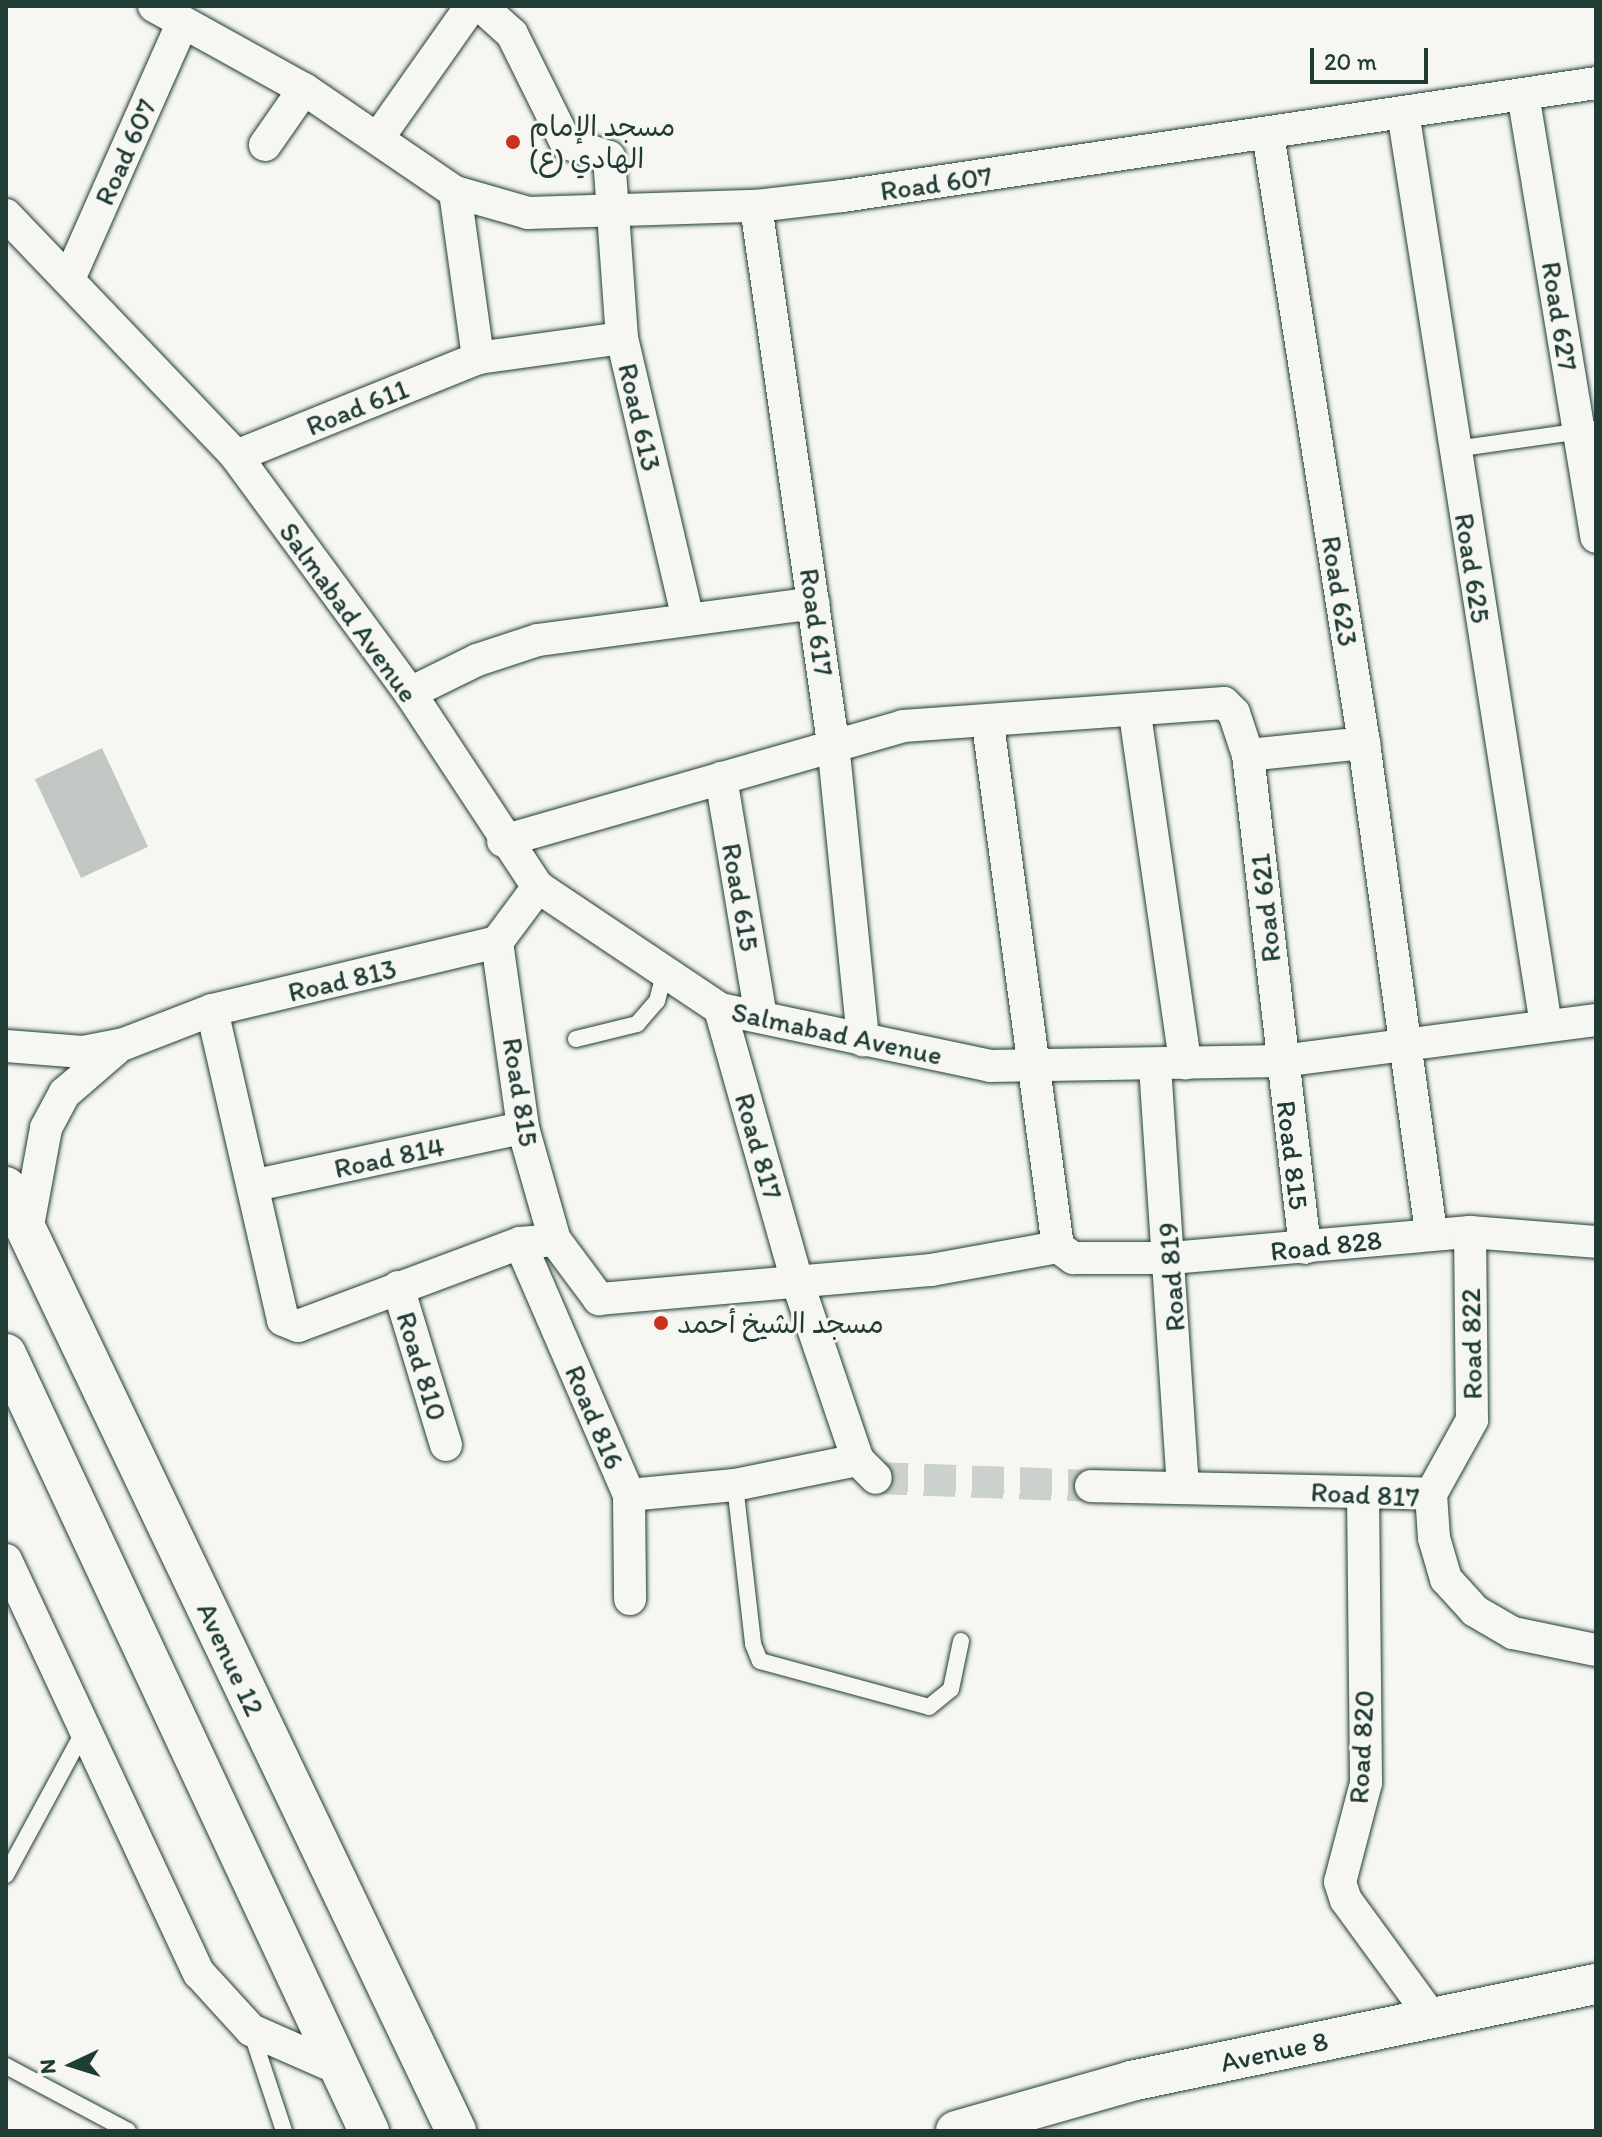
<!DOCTYPE html>
<html>
<head>
<meta charset="utf-8">
<style>
	body { margin:0 }
	#map { position:relative; width:1602px; height:2137px; overflow:hidden; background:#f6f6f2; font-family:Itim,"Playpen Sans Arabic",sans-serif }
	div>[style] { position:absolute }
	[style*='--x'] { left:calc(var(--x)*1px); top:calc(var(--y)*1px); width:calc(var(--w)*1px); rotate:calc(var(--a)*1deg) }
	.building>* { inset:0; background:#c1c8c3; transform-origin:0 0 }
	.minor-tunnel>* { height:32px; margin-top:-16px; transform-origin:0; background:repeating-linear-gradient(90deg,#cbd1cc 0 32px,transparent 0 48px) }
	.roads { filter:drop-shadow(0 0 2px #1f3d34) drop-shadow(0 0 2px #1f3d34) }
	.service>* { height:16px; margin:-8px; padding:0 8px; transform-origin:8px; border-radius:8px; background:#f6f6f2 }
	.minor>* { height:32px; margin:-16px; padding:0 16px; transform-origin:16px; border-radius:16px; background:#f6f6f2 }
	.tertiary>* { height:40px; margin:-20px; padding:0 20px; transform-origin:20px; border-radius:20px; background:#f6f6f2 }
	.dots>* { width:22px; height:22px; translate:-50% -50%; box-sizing:border-box; border:4px solid #f6f6f2; border-radius:50% }
	span { translate:-50% -50%; white-space:nowrap; text-align:center; line-height:1.15; -webkit-text-stroke:6px #f6f6f2; paint-order:stroke }
	.poi-label { font-size:28px; color:#1f3d34 }
	.left { translate:0 -50%; text-align:left }
	.street-label { font-size:28px; color:#1f3d34 }
	.frame { position:absolute; inset:0; border:8px solid #1f3d34; pointer-events:none }
	.north { position:absolute; left:32px; top:2025px; width:80px; height:80px; -webkit-text-stroke:6px #f6f6f2; paint-order:stroke; rotate:266deg; font-size:22px; font-weight:700; line-height:32px; text-align:center; color:#1f3d34 }
	.north::after { content:''; display:block; margin:auto; width:28px; height:36px; background:#1f3d34; clip-path:polygon(50% 0,100% 100%,50% 72%,0 100%) }
	.scale { position:absolute; left:1310px; top:48px; width:118px; height:36px; box-sizing:border-box; border:4px solid #1f3d34; border-top:0; padding-left:10px; font-size:24px; line-height:28px; white-space:nowrap; color:#1f3d34; -webkit-text-stroke:6px #f6f6f2; paint-order:stroke }
</style>
</head>
<body>
<div id="map">
	<div class="building">
		<i style="left:102px;top:748px;width:109px;height:74px;rotate:65deg"></i>
	</div>
	<div class="minor-tunnel">
		<i style="--x:876;--y:1478;--w:215;--a:2.1"></i>
	</div>
	<div class="roads">
		<div class="service">
			<i style="--x:1455;--y:449;--w:142;--a:-8.1"></i>
			<i style="--x:576;--y:1039;--w:63;--a:-13.8"></i>
			<i style="--x:637;--y:1024;--w:30;--a:-49"></i>
			<i style="--x:657;--y:1001;--w:31;--a:-75"></i>
			<i style="--x:735;--y:1485;--w:160;--a:83.5"></i>
			<i style="--x:753;--y:1644;--w:18;--a:68"></i>
			<i style="--x:760;--y:1661;--w:175;--a:15.2"></i>
			<i style="--x:929;--y:1707;--w:28;--a:-39"></i>
			<i style="--x:951;--y:1689;--w:49;--a:-78.2"></i>
			<i style="--x:6;--y:1875;--w:166;--a:-61.6"></i>
			<i style="--x:251;--y:2031;--w:105;--a:71.7"></i>
			<i style="--x:6;--y:2066;--w:138;--a:28"></i>
		</div>
		<div class="minor">
			<i style="--x:154;--y:6;--w:171;--a:29"></i>
			<i style="--x:304;--y:89;--w:183;--a:34.3"></i>
			<i style="--x:455;--y:192;--w:76;--a:16"></i>
			<i style="--x:528;--y:213;--w:228;--a:-1.8"></i>
			<i style="--x:756;--y:206;--w:88;--a:-6.6"></i>
			<i style="--x:843;--y:196;--w:761;--a:-8.53"></i>
			<i style="--x:481;--y:6;--w:42;--a:42.1"></i>
			<i style="--x:512;--y:34;--w:122;--a:63.6"></i>
			<i style="--x:566;--y:143;--w:45;--a:18"></i>
			<i style="--x:609;--y:157;--w:181;--a:85.9"></i>
			<i style="--x:622;--y:338;--w:289;--a:76.8"></i>
			<i style="--x:1523;--y:94;--w:449;--a:80.6"></i>
			<i style="--x:1403;--y:112;--w:924;--a:81.1"></i>
			<i style="--x:1268;--y:134;--w:617;--a:81.04"></i>
			<i style="--x:1364;--y:743;--w:495;--a:82.2"></i>
			<i style="--x:378;--y:138;--w:161;--a:-54.8"></i>
			<i style="--x:265;--y:145;--w:68;--a:-55.1"></i>
			<i style="--x:455;--y:192;--w:168;--a:82.1"></i>
			<i style="--x:756;--y:206;--w:542;--a:81.84"></i>
			<i style="--x:833;--y:743;--w:299;--a:84.2"></i>
			<i style="--x:6;--y:215;--w:333;--a:46.3"></i>
			<i style="--x:236;--y:456;--w:294;--a:53.7"></i>
			<i style="--x:410;--y:693;--w:232;--a:56.6"></i>
			<i style="--x:538;--y:887;--w:219;--a:33.8"></i>
			<i style="--x:720;--y:1009;--w:276;--a:11.9"></i>
			<i style="--x:990;--y:1066;--w:291;--a:-1"></i>
			<i style="--x:1281;--y:1061;--w:318;--a:-7.4"></i>
			<i style="--x:69;--y:279;--w:277;--a:-66.1"></i>
			<i style="--x:236;--y:456;--w:261;--a:-22"></i>
			<i style="--x:478;--y:358;--w:145;--a:-7.9"></i>
			<i style="--x:410;--y:693;--w:75;--a:-26.2"></i>
			<i style="--x:477;--y:660;--w:64;--a:-18.2"></i>
			<i style="--x:538;--y:640;--w:278;--a:-7.6"></i>
			<i style="--x:1135;--y:714;--w:353;--a:81.8"></i>
			<i style="--x:988;--y:724;--w:528;--a:82.38"></i>
			<i style="--x:1248;--y:755;--w:117;--a:-5.9"></i>
			<i style="--x:721;--y:778;--w:241;--a:80.5"></i>
			<i style="--x:503;--y:841;--w:416;--a:-16"></i>
			<i style="--x:903;--y:726;--w:322;--a:-4.1"></i>
			<i style="--x:1224;--y:703;--w:14;--a:45"></i>
			<i style="--x:1234;--y:713;--w:44;--a:71.6"></i>
			<i style="--x:1248;--y:755;--w:496;--a:83.4"></i>
			<i style="--x:497;--y:942;--w:188;--a:82"></i>
			<i style="--x:523;--y:1128;--w:116;--a:74.1"></i>
			<i style="--x:555;--y:1240;--w:74;--a:53.3"></i>
			<i style="--x:599;--y:1299;--w:333;--a:-5"></i>
			<i style="--x:931;--y:1270;--w:129;--a:-10.3"></i>
			<i style="--x:720;--y:1009;--w:286;--a:74.2"></i>
			<i style="--x:798;--y:1284;--w:186;--a:71.2"></i>
			<i style="--x:858;--y:1460;--w:25;--a:45"></i>
			<i style="--x:212;--y:1010;--w:318;--a:77.1"></i>
			<i style="--x:283;--y:1320;--w:16;--a:22"></i>
			<i style="--x:298;--y:1326;--w:237;--a:-20.5"></i>
			<i style="--x:520;--y:1243;--w:35;--a:-5"></i>
			<i style="--x:6;--y:1046;--w:77;--a:4.5"></i>
			<i style="--x:83;--y:1052;--w:42;--a:-11"></i>
			<i style="--x:124;--y:1044;--w:94;--a:-21.1"></i>
			<i style="--x:212;--y:1010;--w:293;--a:-13.4"></i>
			<i style="--x:497;--y:942;--w:69;--a:-53.3"></i>
			<i style="--x:1155;--y:1066;--w:423;--a:86.2"></i>
			<i style="--x:256;--y:1185;--w:273;--a:-12.1"></i>
			<i style="--x:27;--y:1231;--w:105;--a:-79.5"></i>
			<i style="--x:46;--y:1128;--w:40;--a:-62"></i>
			<i style="--x:65;--y:1093;--w:66;--a:-40.7"></i>
			<i style="--x:520;--y:1243;--w:275;--a:66.6"></i>
			<i style="--x:629;--y:1495;--w:104;--a:89.4"></i>
			<i style="--x:1058;--y:1247;--w:19;--a:36"></i>
			<i style="--x:1073;--y:1258;--w:98;--a:0"></i>
			<i style="--x:1171;--y:1258;--w:300;--a:-5"></i>
			<i style="--x:1470;--y:1232;--w:126;--a:4.5"></i>
			<i style="--x:398;--y:1287;--w:165;--a:73.1"></i>
			<i style="--x:1091;--y:1486;--w:340;--a:1.3"></i>
			<i style="--x:1431;--y:1494;--w:44;--a:86.1"></i>
			<i style="--x:1434;--y:1538;--w:43;--a:73.7"></i>
			<i style="--x:1446;--y:1579;--w:43;--a:47.8"></i>
			<i style="--x:1475;--y:1611;--w:44;--a:30.1"></i>
			<i style="--x:1513;--y:1633;--w:85;--a:11.6"></i>
			<i style="--x:1363;--y:1493;--w:290;--a:89.4"></i>
			<i style="--x:1366;--y:1783;--w:102;--a:104.7"></i>
			<i style="--x:1340;--y:1882;--w:19;--a:72"></i>
			<i style="--x:1346;--y:1900;--w:146;--a:53.9"></i>
			<i style="--x:1431;--y:1494;--w:85;--a:-61"></i>
			<i style="--x:1472;--y:1420;--w:188;--a:-90.6"></i>
			<i style="--x:629;--y:1495;--w:106;--a:-5.4"></i>
			<i style="--x:735;--y:1485;--w:126;--a:-11.5"></i>
			<i style="--x:6;--y:1560;--w:456;--a:65"></i>
			<i style="--x:199;--y:1973;--w:77;--a:47.6"></i>
			<i style="--x:251;--y:2030;--w:99;--a:23.7"></i>
		</div>
		<div class="tertiary">
			<i style="--x:6;--y:1187;--w:1046;--a:64.51"></i>
			<i style="--x:6;--y:1354;--w:858;--a:64.96"></i>
			<i style="--x:956;--y:2131;--w:182;--a:-15.9"></i>
			<i style="--x:1131;--y:2081;--w:475;--a:-11.8"></i>
		</div>
	</div>
	<div class="dots">
		<i style="left:513px;top:142px;background:#c8321e"></i>
		<i style="left:661px;top:1323px;background:#c8321e"></i>
	</div>
	<div class="poi-label">
		<span class="left" style="left:529px;top:142px">مسجد الإمام<br>الهادي (ع)</span>
		<span class="left" style="left:677px;top:1323px">مسجد الشيخ أحمد</span>
	</div>
	<div class="street-label">
		<span style="left:125px;top:152px;rotate:-66deg">Road 607</span>
		<span style="left:936px;top:183px;rotate:-8deg">Road 607</span>
		<span style="left:1560px;top:316px;rotate:81deg">Road 627</span>
		<span style="left:357px;top:407px;rotate:-22deg">Road 611</span>
		<span style="left:640px;top:417px;rotate:77deg">Road 613</span>
		<span style="left:1473px;top:568px;rotate:81deg">Road 625</span>
		<span style="left:1340px;top:591px;rotate:81deg">Road 623</span>
		<span style="left:349px;top:612px;rotate:54deg">Salmabad Avenue</span>
		<span style="left:817px;top:622px;rotate:82deg">Road 617</span>
		<span style="left:741px;top:897px;rotate:80deg">Road 615</span>
		<span style="left:1265px;top:908px;rotate:-96deg">Road 621</span>
		<span style="left:342px;top:980px;rotate:-13deg">Road 813</span>
		<span style="left:837px;top:1033px;rotate:12deg">Salmabad Avenue</span>
		<span style="left:521px;top:1092px;rotate:81deg">Road 815</span>
		<span style="left:759px;top:1146px;rotate:74deg">Road 817</span>
		<span style="left:1293px;top:1155px;rotate:83deg">Road 815</span>
		<span style="left:389px;top:1157px;rotate:-12deg">Road 814</span>
		<span style="left:1326px;top:1245px;rotate:-6deg">Road 828</span>
		<span style="left:1171px;top:1277px;rotate:-94deg">Road 819</span>
		<span style="left:1471px;top:1344px;rotate:-91deg">Road 822</span>
		<span style="left:422px;top:1366px;rotate:73deg">Road 810</span>
		<span style="left:595px;top:1417px;rotate:67deg">Road 816</span>
		<span style="left:1365px;top:1494px;rotate:3deg">Road 817</span>
		<span style="left:231px;top:1659px;rotate:65deg">Avenue 12</span>
		<span style="left:1361px;top:1747px;rotate:-87deg">Road 820</span>
		<span style="left:1274px;top:2051px;rotate:-12deg">Avenue 8</span>
	</div>
	<div class="frame"></div>
	<div class="north">N</div>
	<div class="scale">20 m</div>
</div>
</body>
</html>
